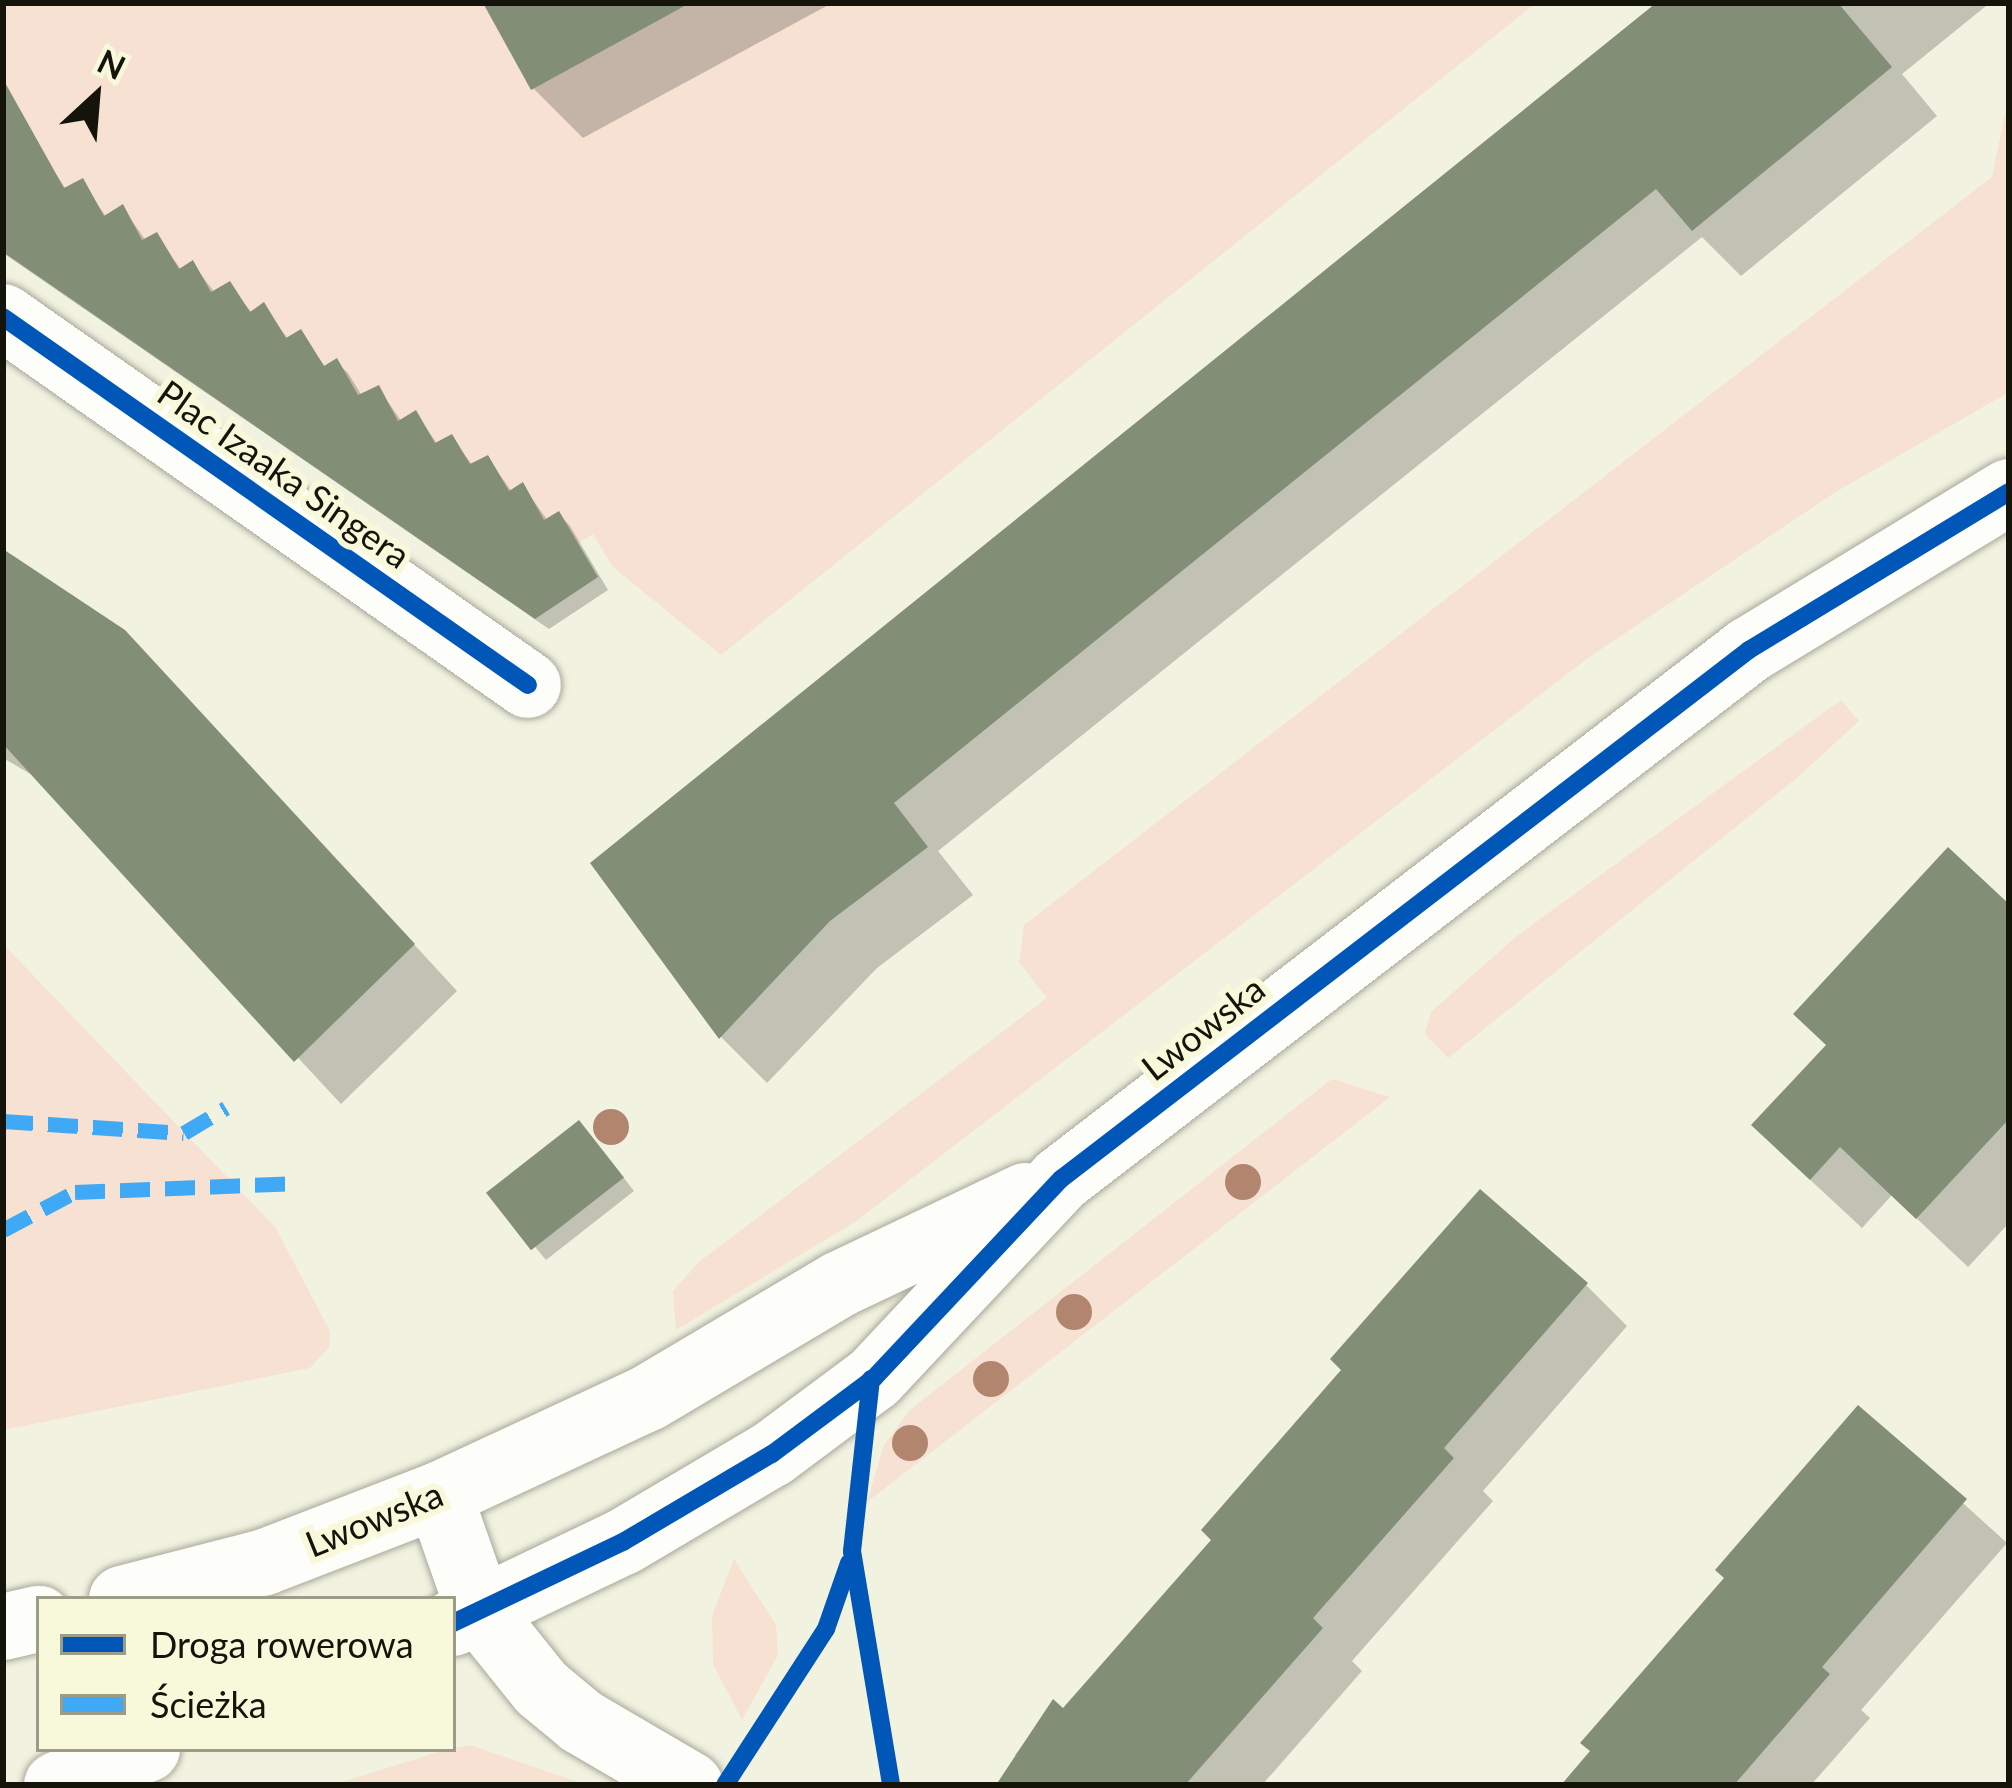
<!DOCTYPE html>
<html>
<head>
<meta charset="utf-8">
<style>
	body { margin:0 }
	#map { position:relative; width:2012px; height:1788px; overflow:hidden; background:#f2f2e1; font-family:Lato,sans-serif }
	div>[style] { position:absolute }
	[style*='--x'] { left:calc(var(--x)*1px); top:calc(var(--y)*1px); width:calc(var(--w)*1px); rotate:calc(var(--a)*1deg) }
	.green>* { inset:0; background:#f6e1d3 }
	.shadow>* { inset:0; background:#0003 }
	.building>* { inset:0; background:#838e77; transform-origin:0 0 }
	.roads { filter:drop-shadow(0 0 3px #a9a99c) drop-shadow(0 0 3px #a9a99c) }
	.street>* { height:66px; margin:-33px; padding:0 33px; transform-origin:33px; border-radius:33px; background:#fdfdfa }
	.secondary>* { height:66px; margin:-33px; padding:0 33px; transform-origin:33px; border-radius:33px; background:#fdfdfa }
	.quiet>* { height:15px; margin-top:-7.5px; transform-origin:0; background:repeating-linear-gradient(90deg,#3fa9f5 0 30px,transparent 0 45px) }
	.cycleway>* { height:18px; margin:-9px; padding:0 9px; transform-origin:9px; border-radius:9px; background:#0057b8 }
	.trees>* { width:36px; height:36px; margin:-18px; border-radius:50%; background:#b2856e }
	span { translate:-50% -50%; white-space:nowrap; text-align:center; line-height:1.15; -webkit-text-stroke:12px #f8f8db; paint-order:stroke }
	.street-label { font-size:36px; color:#15140a }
	.frame { position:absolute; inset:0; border:6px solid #15140a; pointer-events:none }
	.legend { position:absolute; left:36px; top:1596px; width:420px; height:156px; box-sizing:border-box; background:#f8f8db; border:3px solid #9d9d87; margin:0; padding:15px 21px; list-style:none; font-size:36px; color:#15140a }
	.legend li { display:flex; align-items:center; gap:24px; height:60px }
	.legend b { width:60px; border:3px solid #9d9d87 }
	.north { position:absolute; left:36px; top:36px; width:120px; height:120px; -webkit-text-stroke:9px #f8f8db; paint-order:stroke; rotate:26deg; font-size:33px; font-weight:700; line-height:48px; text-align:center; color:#15140a }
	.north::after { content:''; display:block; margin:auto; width:42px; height:54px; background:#15140a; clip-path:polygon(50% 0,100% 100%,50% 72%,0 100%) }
</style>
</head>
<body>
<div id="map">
	<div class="green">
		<i style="clip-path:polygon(3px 3px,1536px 3px,721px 655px,613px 567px,593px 534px,578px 543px,559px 511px,544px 520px,524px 482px,509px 491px,488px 455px,470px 464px,452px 434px,435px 443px,416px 410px,398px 421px,379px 385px,358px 395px,337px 358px,324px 366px,301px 329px,286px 338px,264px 303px,250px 312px,230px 281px,211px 291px,194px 260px,179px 269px,157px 233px,142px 240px,124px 205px,104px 216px,3px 137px)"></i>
		<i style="clip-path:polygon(2009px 95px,2009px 392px,1834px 493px,1588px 658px,855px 1222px,676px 1330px,673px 1291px,699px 1262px,1047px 998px,1019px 962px,1024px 925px,1992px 177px)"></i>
		<i style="clip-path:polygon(1841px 700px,1859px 721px,1798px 777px,1448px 1058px,1425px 1034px,1431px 1012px,1518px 935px)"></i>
		<i style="clip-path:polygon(3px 944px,275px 1227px,330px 1331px,329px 1347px,310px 1368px,3px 1430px)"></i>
		<i style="clip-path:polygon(1332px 1079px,1390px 1097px,867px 1502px,884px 1445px,910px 1410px)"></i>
		<i style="clip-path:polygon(734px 1559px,776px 1625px,778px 1655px,742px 1720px,713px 1664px,712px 1616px)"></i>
		<i style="clip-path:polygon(470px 1745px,587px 1785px,333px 1785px,441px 1751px)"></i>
	</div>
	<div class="shadow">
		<i style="clip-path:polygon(486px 3px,832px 3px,583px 138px,533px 88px)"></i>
		<i style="clip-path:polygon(1662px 3px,1986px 6px,1902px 74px,1937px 116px,1741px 276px,1702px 237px,938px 851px,973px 895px,877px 968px,767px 1083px,721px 1037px,594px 864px)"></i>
		<i style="clip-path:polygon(3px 140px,46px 161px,67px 190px,82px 182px,107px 218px,123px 208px,146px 241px,157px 236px,182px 271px,193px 264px,215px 293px,229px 285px,253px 314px,263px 306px,289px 340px,300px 332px,326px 368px,336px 362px,348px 373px,362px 396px,378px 388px,402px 422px,416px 413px,438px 445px,451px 437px,473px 466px,488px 458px,512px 492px,523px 486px,548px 521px,559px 514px,570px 526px,608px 590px,549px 629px,3px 253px)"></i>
		<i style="clip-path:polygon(3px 552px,169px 678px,457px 991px,341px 1104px,39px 779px,3px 758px)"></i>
		<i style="clip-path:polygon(2009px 908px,2009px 1223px,1968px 1267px,1892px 1195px,1862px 1228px,1805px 1175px)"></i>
		<i style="clip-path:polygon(591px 1136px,634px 1191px,546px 1260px,490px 1193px)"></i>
		<i style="clip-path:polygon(1586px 1285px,1627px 1326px,1483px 1491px,1493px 1501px,1352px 1661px,1362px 1671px,1262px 1785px,1045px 1785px,1015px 1755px,1054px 1703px,1063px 1713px,1215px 1540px,1345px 1370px)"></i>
		<i style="clip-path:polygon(1859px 1409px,2007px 1543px,1861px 1710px,1870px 1718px,1811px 1785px,1565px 1785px)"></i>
	</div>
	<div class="building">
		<i style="clip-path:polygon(483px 3px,690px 3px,531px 90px)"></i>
		<i style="clip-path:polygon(1656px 3px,1838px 3px,1892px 67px,1692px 231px,1656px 189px,894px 803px,928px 847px,830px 921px,719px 1039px,590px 863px)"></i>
		<i style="clip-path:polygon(3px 79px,64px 188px,83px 178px,104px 216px,123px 204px,142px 240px,157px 232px,179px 269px,193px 260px,211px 292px,230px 281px,250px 312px,264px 302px,286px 338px,301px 329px,324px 366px,337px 358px,358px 395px,379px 385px,398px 421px,416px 410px,435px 443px,452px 434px,470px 464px,488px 455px,509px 491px,523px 482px,544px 520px,559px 511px,598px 577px,535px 619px,3px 252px)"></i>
		<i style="clip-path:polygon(3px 549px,125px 630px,415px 944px,294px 1062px,3px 744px)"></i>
		<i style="clip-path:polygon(1948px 847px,2009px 904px,2009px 1119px,1916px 1219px,1840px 1147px,1810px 1180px,1751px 1125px,1826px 1045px,1793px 1014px)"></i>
		<i style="left:579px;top:1120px;width:73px;height:118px;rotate:52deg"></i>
		<i style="clip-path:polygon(1480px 1189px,1588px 1283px,1444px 1448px,1454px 1458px,1313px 1618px,1323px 1628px,1185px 1785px,996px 1785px,1053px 1699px,1063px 1708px,1211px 1540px,1201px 1530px,1341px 1370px,1330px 1359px)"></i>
		<i style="clip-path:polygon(1858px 1405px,1967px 1499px,1822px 1667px,1830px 1674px,1734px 1785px,1561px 1785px,1590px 1751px,1580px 1743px,1724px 1578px,1715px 1570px)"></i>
	</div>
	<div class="roads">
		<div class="street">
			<i style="--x:3;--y:317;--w:641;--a:35.03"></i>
			<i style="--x:439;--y:1495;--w:124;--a:70.7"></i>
			<i style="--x:480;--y:1612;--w:97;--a:51.2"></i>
			<i style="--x:541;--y:1688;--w:53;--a:39.7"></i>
			<i style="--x:582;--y:1722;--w:125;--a:30.3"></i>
		</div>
		<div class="secondary">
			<i style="--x:122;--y:1599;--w:148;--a:-14.5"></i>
			<i style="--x:265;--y:1562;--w:186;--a:-21.1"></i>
			<i style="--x:439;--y:1495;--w:230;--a:-24.9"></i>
			<i style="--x:648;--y:1398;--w:223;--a:-30.7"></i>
			<i style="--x:840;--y:1284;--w:205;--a:-25.4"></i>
			<i style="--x:453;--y:1623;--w:188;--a:-25.5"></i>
			<i style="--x:623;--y:1542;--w:173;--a:-30.6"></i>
			<i style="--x:772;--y:1454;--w:127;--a:-36.7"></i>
			<i style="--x:874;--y:1378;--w:273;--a:-46.8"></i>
			<i style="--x:1061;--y:1179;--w:868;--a:-37.56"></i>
			<i style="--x:1749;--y:650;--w:304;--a:-31.3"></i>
			<i style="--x:3;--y:1627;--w:37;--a:-13"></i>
			<i style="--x:57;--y:1785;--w:97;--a:-21.8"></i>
		</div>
	</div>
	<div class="quiet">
		<i style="--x:3;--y:1121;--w:181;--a:3.8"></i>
		<i style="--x:184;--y:1133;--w:49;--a:-30.8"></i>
		<i style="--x:3;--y:1230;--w:81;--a:-27.8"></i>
		<i style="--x:75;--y:1192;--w:220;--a:-2.3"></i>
	</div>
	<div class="cycleway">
		<i style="--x:3;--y:317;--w:641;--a:35.03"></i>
		<i style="--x:871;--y:1379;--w:173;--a:96.3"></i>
		<i style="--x:852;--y:1551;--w:237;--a:80.5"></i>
		<i style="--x:453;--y:1623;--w:188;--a:-25.5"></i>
		<i style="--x:623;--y:1542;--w:173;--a:-30.6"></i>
		<i style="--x:772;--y:1454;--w:127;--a:-36.7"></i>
		<i style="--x:874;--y:1378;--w:273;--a:-46.8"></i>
		<i style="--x:1061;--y:1179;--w:868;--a:-37.56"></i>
		<i style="--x:1749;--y:650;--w:304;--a:-31.3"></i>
		<i style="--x:725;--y:1785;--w:186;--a:-57.1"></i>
		<i style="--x:826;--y:1629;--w:70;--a:-70.8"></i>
	</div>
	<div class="trees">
		<i style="left:611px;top:1127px"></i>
		<i style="left:1243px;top:1182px"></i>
		<i style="left:1074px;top:1312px"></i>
		<i style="left:991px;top:1379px"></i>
		<i style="left:910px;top:1443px"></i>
	</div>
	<div class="street-label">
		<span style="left:284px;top:474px;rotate:35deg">Plac Izaaka Singera</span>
		<span style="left:1203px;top:1028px;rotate:-38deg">Lwowska</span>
		<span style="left:374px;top:1519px;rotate:-22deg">Lwowska</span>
	</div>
	<div class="frame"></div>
	<ul class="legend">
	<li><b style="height:15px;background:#0057b8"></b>Droga rowerowa</li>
	<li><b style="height:15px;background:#3fa9f5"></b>Ścieżka</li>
	</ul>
	<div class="north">N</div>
</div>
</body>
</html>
